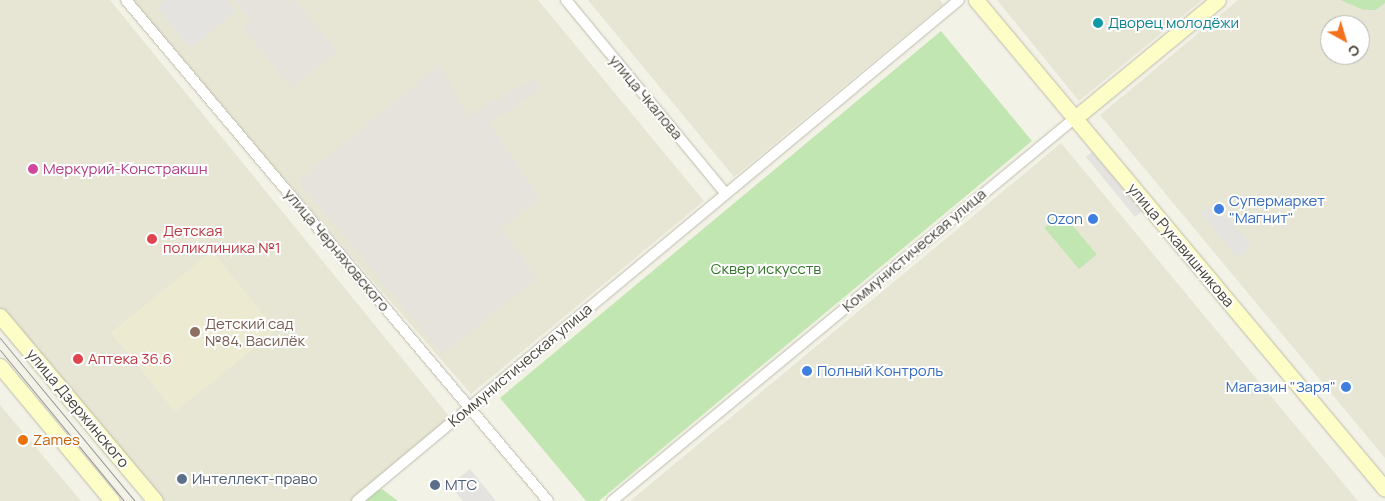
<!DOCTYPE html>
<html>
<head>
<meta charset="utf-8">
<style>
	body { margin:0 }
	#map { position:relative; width:1385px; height:501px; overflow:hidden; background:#f3f2e7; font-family:Manrope,sans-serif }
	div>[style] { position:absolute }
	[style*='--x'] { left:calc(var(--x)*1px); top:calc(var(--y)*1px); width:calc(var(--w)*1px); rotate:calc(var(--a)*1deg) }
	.residential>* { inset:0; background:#e7e6d5 }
	.industrial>* { inset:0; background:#e5e3dc }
	.education>* { inset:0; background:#ecebd1; transform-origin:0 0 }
	.green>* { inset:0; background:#c1e6b1; transform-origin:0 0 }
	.parking>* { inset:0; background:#e4e3df; transform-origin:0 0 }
	.roads { filter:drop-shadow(0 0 1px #bebcaa) drop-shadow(0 0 1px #bebcaa) }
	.street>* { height:10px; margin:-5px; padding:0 5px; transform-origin:5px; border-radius:5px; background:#fff }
	.secondary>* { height:15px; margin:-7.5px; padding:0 7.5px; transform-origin:7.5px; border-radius:7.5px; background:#fdfdc7 }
	.tram>* { height:1px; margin:-0.5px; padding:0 0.5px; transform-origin:0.5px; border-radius:0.5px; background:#969696 }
	.dots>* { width:14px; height:14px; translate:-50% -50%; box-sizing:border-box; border:2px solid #fff; border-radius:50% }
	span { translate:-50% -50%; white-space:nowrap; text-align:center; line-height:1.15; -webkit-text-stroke:4px #fff; paint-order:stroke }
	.culture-label { font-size:15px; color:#0d838f }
	.left { translate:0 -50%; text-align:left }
	.street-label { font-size:15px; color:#464336 }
	.hotel-label { font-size:15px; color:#b23c85 }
	.shop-label { font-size:15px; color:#366cbe }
	.right { translate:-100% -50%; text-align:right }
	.health-label { font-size:15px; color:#be3a42 }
	.park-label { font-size:15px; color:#35762b }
	.education-label { font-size:15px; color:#785e54 }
	.food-label { font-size:15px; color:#c56008 }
	.service-label { font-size:15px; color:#4e5e75 }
	.north { position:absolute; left:1320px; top:15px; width:50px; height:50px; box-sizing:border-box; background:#fff; border:1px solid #b5b4af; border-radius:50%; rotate:141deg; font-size:14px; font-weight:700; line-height:20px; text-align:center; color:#464336 }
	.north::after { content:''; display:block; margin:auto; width:18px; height:22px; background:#f4721d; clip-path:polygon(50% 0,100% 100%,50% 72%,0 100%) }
</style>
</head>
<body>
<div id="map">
	<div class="residential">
		<i style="clip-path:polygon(0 0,110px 0,453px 421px,357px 501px,155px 501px,0 316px)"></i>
		<i style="clip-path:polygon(129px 0,538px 0,704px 201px,471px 394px)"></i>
		<i style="clip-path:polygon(588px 0,940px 0,943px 4px,734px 177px)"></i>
		<i style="clip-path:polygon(997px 0,1202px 0,1079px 101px)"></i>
		<i style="clip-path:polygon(evenodd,1238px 0,1385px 0,1385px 458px,1100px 115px,1238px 0,1330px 25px,1360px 25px,1360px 55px,1330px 55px,1330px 25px)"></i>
		<i style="clip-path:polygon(1061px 143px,1358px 501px,630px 501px)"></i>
		<i style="clip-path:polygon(0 405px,81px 501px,0 501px)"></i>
	</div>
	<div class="industrial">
		<i style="clip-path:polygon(233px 0,295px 0,337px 51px,292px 88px,242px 28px,250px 21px)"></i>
		<i style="clip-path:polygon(440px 64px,467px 116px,535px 78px,541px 90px,489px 123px,540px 199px,501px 228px,537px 279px,442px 354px,298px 181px)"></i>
	</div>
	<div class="education">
		<i style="left:212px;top:251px;width:102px;height:130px;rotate:51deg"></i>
	</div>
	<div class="green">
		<i style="clip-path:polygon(1340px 0,1385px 0,1385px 3px,1376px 10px,1364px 10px)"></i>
		<i style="clip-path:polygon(941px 31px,1032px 141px,599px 501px,586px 501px,500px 398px)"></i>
		<i style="left:1062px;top:213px;width:54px;height:23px;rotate:50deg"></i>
		<i style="clip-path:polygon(382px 489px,398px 501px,365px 501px,377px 491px)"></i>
	</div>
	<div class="parking">
		<i style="clip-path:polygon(166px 0,228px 0,236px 11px,191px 48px,157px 8px)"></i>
		<i style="clip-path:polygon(1092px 152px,1142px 211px,1135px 217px,1086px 157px)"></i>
		<i style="left:1215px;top:202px;width:57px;height:18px;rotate:51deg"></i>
		<i style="clip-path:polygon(470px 469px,496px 501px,463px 501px,450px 485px)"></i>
	</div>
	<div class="roads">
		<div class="street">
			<i style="--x:126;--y:0;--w:655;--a:49.89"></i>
			<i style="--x:566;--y:0;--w:251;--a:50.5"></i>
			<i style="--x:357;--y:501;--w:783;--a:-39.77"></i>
			<i style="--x:612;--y:501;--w:601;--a:-39.6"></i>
		</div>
		<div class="secondary">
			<i style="--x:976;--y:0;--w:637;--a:50.09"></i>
			<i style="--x:1075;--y:118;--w:185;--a:-39.5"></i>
			<i style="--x:0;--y:316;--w:241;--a:50"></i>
			<i style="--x:0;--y:366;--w:175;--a:50.3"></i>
		</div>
	</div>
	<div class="tram">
		<i style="--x:0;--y:338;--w:212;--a:50.4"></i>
		<i style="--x:0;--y:350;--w:195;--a:50.6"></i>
	</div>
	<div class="dots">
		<i style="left:1098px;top:23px;background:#0f9aa8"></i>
		<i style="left:33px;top:169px;background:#d1479c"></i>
		<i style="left:1219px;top:209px;background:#3f7fe0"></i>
		<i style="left:1093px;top:219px;background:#3f7fe0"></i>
		<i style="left:152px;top:239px;background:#e0444e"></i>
		<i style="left:195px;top:332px;background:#8d6e63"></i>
		<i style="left:78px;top:359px;background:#e0444e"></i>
		<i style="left:807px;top:371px;background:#3f7fe0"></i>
		<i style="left:1346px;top:387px;background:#3f7fe0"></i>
		<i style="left:23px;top:440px;background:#e8710a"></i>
		<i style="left:182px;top:479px;background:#5c6f8a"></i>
		<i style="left:435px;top:485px;background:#5c6f8a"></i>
	</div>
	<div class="culture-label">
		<span class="left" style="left:1108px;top:23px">Дворец молодёжи</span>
	</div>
	<div class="street-label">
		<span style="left:646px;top:97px;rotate:50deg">улица Чкалова</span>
		<span style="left:1181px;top:245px;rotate:50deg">улица Рукавишникова</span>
		<span style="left:337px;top:250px;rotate:50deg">улица Черняховского</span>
		<span style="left:914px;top:250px;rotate:-40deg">Коммунистическая улица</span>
		<span style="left:520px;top:365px;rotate:-40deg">Коммунистическая улица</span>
		<span style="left:78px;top:408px;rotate:50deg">улица Дзержинского</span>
	</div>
	<div class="hotel-label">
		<span class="left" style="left:43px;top:169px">Меркурий-Констракшн</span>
	</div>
	<div class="shop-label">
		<span class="left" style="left:1229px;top:209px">Супермаркет<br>"Магнит"</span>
		<span class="right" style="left:1083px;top:219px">Ozon</span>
		<span class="left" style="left:817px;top:371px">Полный Контроль</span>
		<span class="right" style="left:1336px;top:387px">Магазин "Заря"</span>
	</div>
	<div class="health-label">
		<span class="left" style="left:163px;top:239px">Детская<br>поликлиника №1</span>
		<span class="left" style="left:88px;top:359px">Аптека 36.6</span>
	</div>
	<div class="park-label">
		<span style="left:766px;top:269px">Сквер искусств</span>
	</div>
	<div class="education-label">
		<span class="left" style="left:205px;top:332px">Детский сад<br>№84, Василёк</span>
	</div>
	<div class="food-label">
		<span class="left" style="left:33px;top:440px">Zames</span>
	</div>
	<div class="service-label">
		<span class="left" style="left:192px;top:479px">Интеллект-право</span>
		<span class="left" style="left:445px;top:485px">МТС</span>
	</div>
	<div class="north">С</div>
</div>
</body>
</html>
